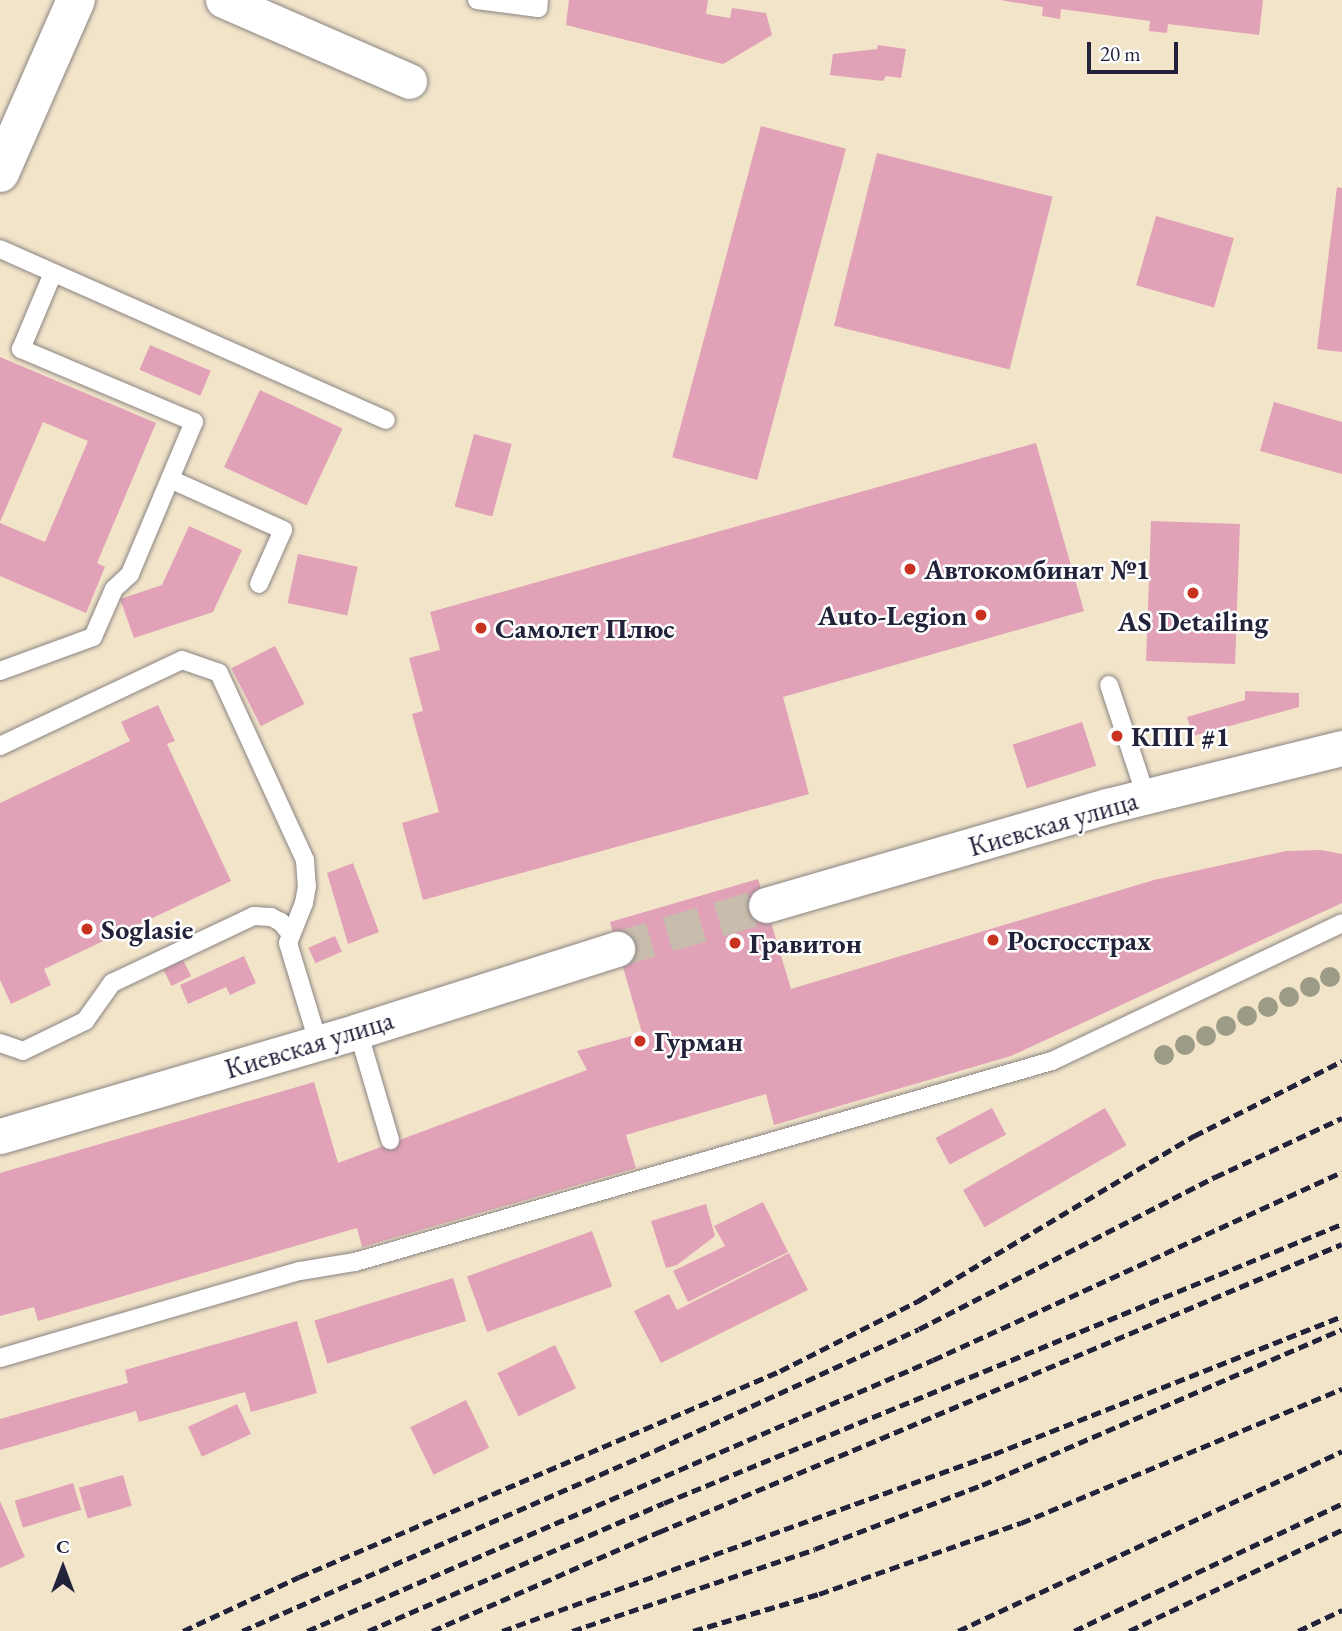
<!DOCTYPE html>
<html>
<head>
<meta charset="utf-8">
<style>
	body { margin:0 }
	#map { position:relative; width:1342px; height:1631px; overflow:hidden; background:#f2e4c9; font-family:"EB Garamond",serif }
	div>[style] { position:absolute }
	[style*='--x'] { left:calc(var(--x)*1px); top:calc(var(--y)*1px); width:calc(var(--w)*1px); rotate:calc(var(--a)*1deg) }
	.building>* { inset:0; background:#e1a2b7; transform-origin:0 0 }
	.minor-tunnel>* { height:35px; margin-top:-17.5px; transform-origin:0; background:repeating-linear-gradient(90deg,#c8bdad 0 35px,transparent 0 53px) }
	.roads { filter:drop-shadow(0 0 2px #8a8382) drop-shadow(0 0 2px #8a8382) }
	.service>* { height:18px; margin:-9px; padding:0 9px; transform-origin:9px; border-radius:9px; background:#fff }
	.minor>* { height:35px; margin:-17.5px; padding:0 17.5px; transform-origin:17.5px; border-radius:17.5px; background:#fff }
	.tertiary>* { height:38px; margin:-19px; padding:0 19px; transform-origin:19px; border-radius:19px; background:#fff }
	.rail>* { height:5px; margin-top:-2.5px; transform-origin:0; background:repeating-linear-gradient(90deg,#22223b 0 10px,transparent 0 15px) }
	.trees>* { width:20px; height:20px; margin:-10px; border-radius:50%; background:#9c9b86 }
	.dots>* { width:19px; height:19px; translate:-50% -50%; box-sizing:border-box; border:4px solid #fff; border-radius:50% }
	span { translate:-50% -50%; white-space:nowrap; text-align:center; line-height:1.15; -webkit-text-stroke:5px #fff; paint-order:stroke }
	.poi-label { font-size:28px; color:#22223b; font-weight:700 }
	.left { translate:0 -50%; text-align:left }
	.right { translate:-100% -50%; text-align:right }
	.street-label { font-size:28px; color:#22223b }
	.north { position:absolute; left:28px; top:1533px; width:70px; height:70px; -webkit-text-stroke:5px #fff; paint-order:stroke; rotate:0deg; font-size:19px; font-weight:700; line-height:28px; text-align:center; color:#22223b }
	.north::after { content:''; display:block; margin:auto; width:24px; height:32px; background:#22223b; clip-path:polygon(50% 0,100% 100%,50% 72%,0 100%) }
	.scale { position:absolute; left:1087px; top:42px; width:91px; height:32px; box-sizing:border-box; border:4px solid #22223b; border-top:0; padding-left:9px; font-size:21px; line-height:24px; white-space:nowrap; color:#22223b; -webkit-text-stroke:5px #fff; paint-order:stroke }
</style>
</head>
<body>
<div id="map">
	<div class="building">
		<i style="clip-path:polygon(569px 0,708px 0,706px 14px,730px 18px,732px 8px,766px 13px,772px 35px,723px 64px,566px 25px)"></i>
		<i style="clip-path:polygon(1000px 0,1263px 0,1259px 35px,1168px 24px,1167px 33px,1149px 31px,1150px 21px,1061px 9px,1060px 19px,1042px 16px,1043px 7px)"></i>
		<i style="clip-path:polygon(878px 45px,906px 49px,901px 78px,886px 76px,883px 81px,830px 75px,833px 54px,877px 49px)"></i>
		<i style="left:761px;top:126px;width:88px;height:343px;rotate:15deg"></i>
		<i style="left:877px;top:153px;width:181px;height:178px;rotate:14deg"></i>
		<i style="clip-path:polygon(1337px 187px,1342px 188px,1342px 352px,1317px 349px)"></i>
		<i style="left:1156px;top:216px;width:81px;height:72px;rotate:16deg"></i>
		<i style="left:150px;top:345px;width:66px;height:27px;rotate:23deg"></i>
		<i style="clip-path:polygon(0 357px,156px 423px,97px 563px,105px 567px,86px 613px,0 576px,0 523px,45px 542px,88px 441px,43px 422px,0 522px)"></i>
		<i style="left:260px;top:390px;width:91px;height:85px;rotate:25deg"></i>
		<i style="clip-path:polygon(1274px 402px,1342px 422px,1342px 474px,1260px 451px)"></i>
		<i style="left:474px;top:434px;width:39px;height:75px;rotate:15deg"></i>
		<i style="clip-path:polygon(1036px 443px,1084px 611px,783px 697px,809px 794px,423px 900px,402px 823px,439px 812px,412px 714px,423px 711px,409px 658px,440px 650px,430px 612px)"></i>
		<i style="left:1151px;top:521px;width:89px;height:140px;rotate:2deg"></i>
		<i style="clip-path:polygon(189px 526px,242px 550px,213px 612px,134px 638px,120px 599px,162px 585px)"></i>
		<i style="left:298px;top:554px;width:61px;height:50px;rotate:12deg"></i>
		<i style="left:275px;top:646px;width:65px;height:49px;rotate:63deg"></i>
		<i style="clip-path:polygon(1245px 691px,1299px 693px,1299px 707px,1193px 736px,1187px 717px,1245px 700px)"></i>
		<i style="clip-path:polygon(158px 705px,175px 741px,167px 744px,231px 881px,44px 969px,51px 985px,11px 1004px,0 980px,0 803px,130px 741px,121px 722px)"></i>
		<i style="left:1082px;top:722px;width:46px;height:73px;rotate:72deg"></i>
		<i style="clip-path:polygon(1321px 850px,1342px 854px,1342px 903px,1011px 1056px,774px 1125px,766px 1094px,626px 1135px,636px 1168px,362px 1247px,357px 1228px,38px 1321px,34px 1307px,0 1316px,0 1173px,314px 1082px,338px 1163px,587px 1070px,577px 1051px,642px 1033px,610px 922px,758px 879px,791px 989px,1154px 880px,1286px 851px)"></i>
		<i style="clip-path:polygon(353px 863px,379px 932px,348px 944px,327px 873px)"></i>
		<i style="left:335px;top:936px;width:17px;height:29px;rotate:66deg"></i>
		<i style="clip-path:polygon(244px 956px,256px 983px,230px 995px,226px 987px,188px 1004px,180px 985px)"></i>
		<i style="left:183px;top:960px;width:18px;height:22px;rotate:63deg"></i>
		<i style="left:992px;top:1108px;width:30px;height:64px;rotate:62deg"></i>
		<i style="left:1105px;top:1108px;width:43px;height:164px;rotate:60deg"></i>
		<i style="clip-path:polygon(763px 1202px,788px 1252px,688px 1302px,673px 1271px,725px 1246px,714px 1226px)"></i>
		<i style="clip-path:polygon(706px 1204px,715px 1236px,677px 1265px,666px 1268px,651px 1221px)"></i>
		<i style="left:592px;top:1231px;width:59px;height:133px;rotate:70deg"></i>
		<i style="clip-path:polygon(789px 1253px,808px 1290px,661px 1363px,634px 1311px,669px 1294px,677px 1310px)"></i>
		<i style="left:453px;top:1278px;width:45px;height:145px;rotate:73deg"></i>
		<i style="clip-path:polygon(297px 1321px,317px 1393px,251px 1412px,245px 1392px,139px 1422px,136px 1411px,0 1450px,0 1419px,128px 1383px,125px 1370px)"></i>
		<i style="left:555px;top:1345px;width:48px;height:64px;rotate:64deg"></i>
		<i style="left:466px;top:1400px;width:53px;height:62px;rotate:64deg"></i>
		<i style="left:237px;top:1404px;width:33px;height:54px;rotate:65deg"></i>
		<i style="left:123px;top:1475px;width:32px;height:46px;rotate:74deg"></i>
		<i style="left:73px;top:1483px;width:28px;height:61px;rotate:73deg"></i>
		<i style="clip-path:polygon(0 1501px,25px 1557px,0 1568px)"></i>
	</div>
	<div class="minor-tunnel">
		<i style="--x:617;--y:949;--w:155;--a:-16.5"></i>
	</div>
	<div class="roads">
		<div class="service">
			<i style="--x:477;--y:0;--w:62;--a:7.5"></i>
			<i style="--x:538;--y:8;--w:8;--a:-83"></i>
			<i style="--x:0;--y:249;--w:422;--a:23.9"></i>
			<i style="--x:170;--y:479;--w:124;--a:24.3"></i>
			<i style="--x:283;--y:530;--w:59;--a:114"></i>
			<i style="--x:0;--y:671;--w:99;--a:-20.1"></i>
			<i style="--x:93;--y:637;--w:52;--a:-66.4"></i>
			<i style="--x:114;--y:589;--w:22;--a:-43"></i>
			<i style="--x:130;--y:574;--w:165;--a:-67.2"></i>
			<i style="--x:194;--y:422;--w:188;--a:-157.1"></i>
			<i style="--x:21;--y:349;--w:82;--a:-67.2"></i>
			<i style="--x:1109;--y:685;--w:117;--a:71.6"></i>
			<i style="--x:0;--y:746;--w:201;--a:-25.3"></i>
			<i style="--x:182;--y:660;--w:39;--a:19"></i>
			<i style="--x:219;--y:673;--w:206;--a:65.3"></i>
			<i style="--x:305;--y:860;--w:26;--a:86"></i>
			<i style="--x:307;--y:886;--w:17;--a:100"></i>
			<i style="--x:304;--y:903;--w:43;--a:111.8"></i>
			<i style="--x:288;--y:943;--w:103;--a:73.1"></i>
			<i style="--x:358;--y:1031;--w:114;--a:73.6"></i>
			<i style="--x:0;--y:1043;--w:24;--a:19"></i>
			<i style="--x:23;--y:1051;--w:69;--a:-25.8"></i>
			<i style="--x:85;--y:1021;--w:47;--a:-54.6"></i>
			<i style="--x:112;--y:983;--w:157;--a:-25.3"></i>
			<i style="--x:254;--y:916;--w:17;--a:3"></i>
			<i style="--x:271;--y:917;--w:11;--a:27"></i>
			<i style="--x:281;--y:922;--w:14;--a:51"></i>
			<i style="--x:0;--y:1358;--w:312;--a:-16.2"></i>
			<i style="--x:300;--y:1271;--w:56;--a:-9.3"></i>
			<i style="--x:355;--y:1262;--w:725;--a:-16.09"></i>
			<i style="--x:1052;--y:1061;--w:321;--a:-25.4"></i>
		</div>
		<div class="minor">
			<i style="--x:223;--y:0;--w:203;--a:23.5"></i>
			<i style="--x:766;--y:905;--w:355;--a:-16.2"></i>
			<i style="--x:1107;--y:806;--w:242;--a:-13.9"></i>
			<i style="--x:0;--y:1136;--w:373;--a:-16.3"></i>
			<i style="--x:358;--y:1031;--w:272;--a:-17.6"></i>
		</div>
		<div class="tertiary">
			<i style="--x:0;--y:173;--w:189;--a:-66.3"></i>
		</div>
	</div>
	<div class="rail">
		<i style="--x:183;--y:1631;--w:128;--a:-25"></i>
		<i style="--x:299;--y:1577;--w:523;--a:-23.18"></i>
		<i style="--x:780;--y:1371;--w:155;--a:-26.9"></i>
		<i style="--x:918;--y:1301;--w:322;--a:-30.9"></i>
		<i style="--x:1194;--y:1136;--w:166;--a:-26.9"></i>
		<i style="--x:242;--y:1631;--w:452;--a:-23.6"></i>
		<i style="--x:656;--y:1450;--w:289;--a:-24.7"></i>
		<i style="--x:919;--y:1329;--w:333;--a:-27.2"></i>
		<i style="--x:1215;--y:1177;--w:140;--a:-24.9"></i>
		<i style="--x:307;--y:1631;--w:682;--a:-23.41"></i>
		<i style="--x:933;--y:1360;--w:450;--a:-24.7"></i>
		<i style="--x:368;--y:1631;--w:322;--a:-23.4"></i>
		<i style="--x:664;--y:1503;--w:733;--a:-22.37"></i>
		<i style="--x:432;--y:1631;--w:248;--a:-23.6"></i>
		<i style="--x:659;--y:1532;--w:741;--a:-22.86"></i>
		<i style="--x:502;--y:1631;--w:523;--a:-19.79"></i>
		<i style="--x:994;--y:1454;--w:374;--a:-21.6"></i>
		<i style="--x:572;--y:1631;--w:256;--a:-18.6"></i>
		<i style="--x:815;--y:1549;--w:179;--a:-21"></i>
		<i style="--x:982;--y:1485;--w:392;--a:-23.4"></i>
		<i style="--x:693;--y:1631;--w:131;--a:-16.4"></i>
		<i style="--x:819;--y:1594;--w:214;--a:-19.4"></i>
		<i style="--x:1021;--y:1523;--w:348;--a:-22.7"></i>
		<i style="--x:958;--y:1631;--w:424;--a:-25.1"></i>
		<i style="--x:1074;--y:1631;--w:297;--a:-25.4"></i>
		<i style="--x:1129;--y:1631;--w:236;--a:-25.4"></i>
		<i style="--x:1298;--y:1631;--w:49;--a:-25.5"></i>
	</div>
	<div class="trees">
		<i style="left:1330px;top:977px"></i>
		<i style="left:1310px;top:987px"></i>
		<i style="left:1289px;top:997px"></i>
		<i style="left:1268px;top:1007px"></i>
		<i style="left:1247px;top:1016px"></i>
		<i style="left:1226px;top:1026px"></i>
		<i style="left:1206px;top:1036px"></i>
		<i style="left:1185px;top:1045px"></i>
		<i style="left:1164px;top:1055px"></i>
	</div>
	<div class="dots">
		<i style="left:910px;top:569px;background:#c8321e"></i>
		<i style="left:1193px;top:593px;background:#c8321e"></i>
		<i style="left:981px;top:615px;background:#c8321e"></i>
		<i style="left:481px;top:628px;background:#c8321e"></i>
		<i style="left:1117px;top:736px;background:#c8321e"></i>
		<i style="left:87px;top:929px;background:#c8321e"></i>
		<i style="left:993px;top:940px;background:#c8321e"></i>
		<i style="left:735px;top:943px;background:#c8321e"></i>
		<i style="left:640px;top:1041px;background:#c8321e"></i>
	</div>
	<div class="poi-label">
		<span class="left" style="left:924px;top:569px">Автокомбинат №1</span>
		<span class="right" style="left:967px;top:615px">Auto-Legion</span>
		<span style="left:1193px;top:621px">AS Detailing</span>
		<span class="left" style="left:495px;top:628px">Самолет Плюс</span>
		<span class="left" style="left:1131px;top:736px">КПП #1</span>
		<span class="left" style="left:101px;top:929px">Soglasie</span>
		<span class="left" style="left:1007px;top:940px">Росгосстрах</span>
		<span class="left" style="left:749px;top:943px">Гравитон</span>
		<span class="left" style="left:654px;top:1041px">Гурман</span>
	</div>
	<div class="street-label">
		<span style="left:1053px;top:823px;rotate:-16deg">Киевская улица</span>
		<span style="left:309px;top:1044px;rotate:-17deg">Киевская улица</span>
	</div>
	<div class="north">С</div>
	<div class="scale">20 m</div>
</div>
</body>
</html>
